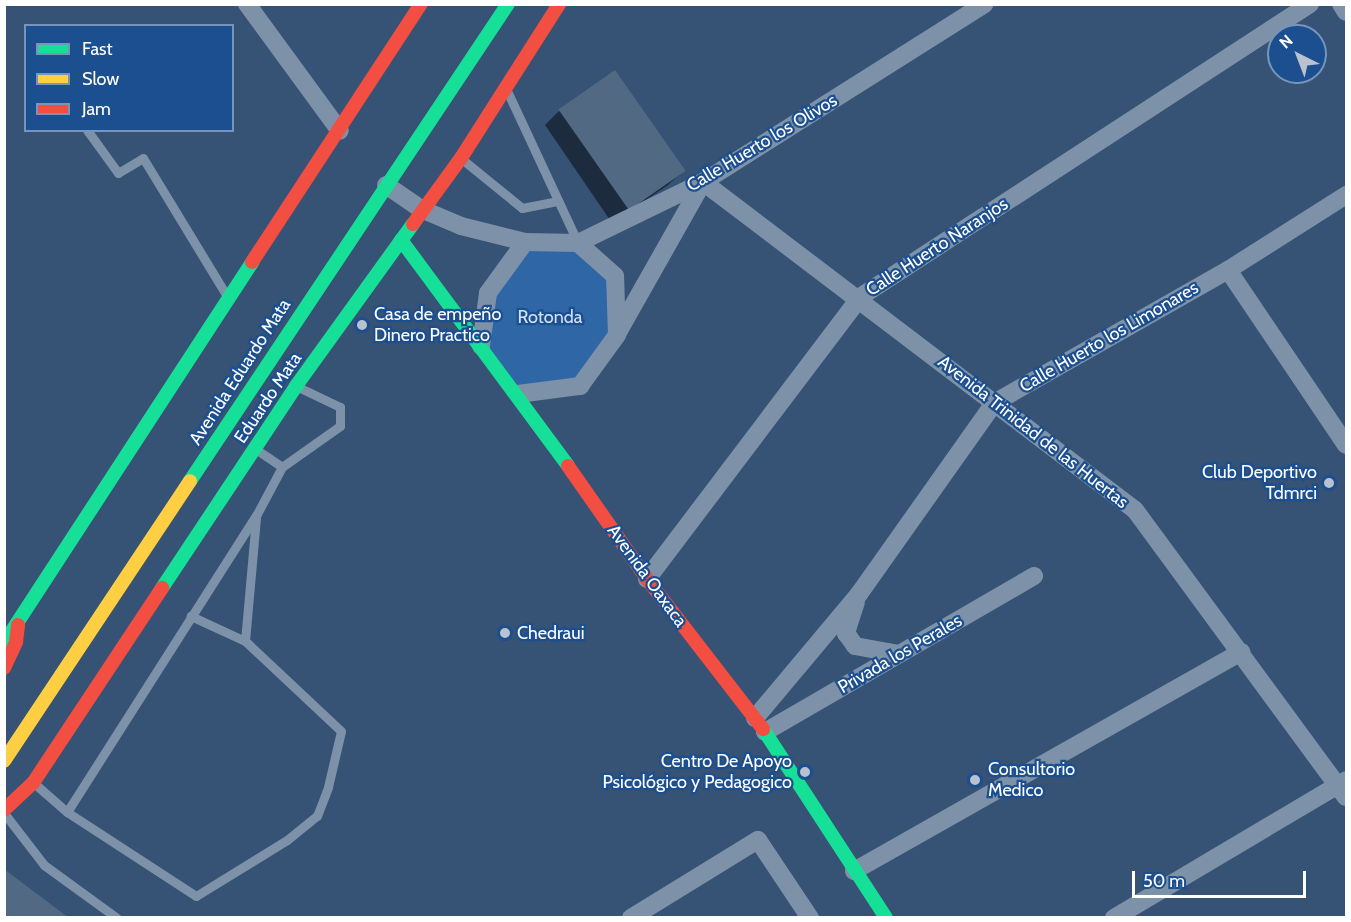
<!DOCTYPE html>
<html>
<head>
<meta charset="utf-8">
<style>
	body { margin:0 }
	#map { position:relative; width:1351px; height:922px; overflow:hidden; background:#365274; font-family:Cabin,sans-serif }
	div>[style] { position:absolute }
	[style*='--x'] { left:calc(var(--x)*1px); top:calc(var(--y)*1px); width:calc(var(--w)*1px); rotate:calc(var(--a)*1deg) }
	.green>* { inset:0; background:#2f66a5 }
	.shadow>* { inset:0; background:#0007 }
	.building>* { inset:0; background:#526984; transform-origin:0 0 }
	.lane>* { height:9px; margin:-4.5px; padding:0 4.5px; transform-origin:4.5px; border-radius:4.5px; background:#7d92a8 }
	.street>* { height:18px; margin:-9px; padding:0 9px; transform-origin:9px; border-radius:9px; background:#7d92a8 }
	.fast>* { height:14px; margin:-7px; padding:0 7px; transform-origin:7px; border-radius:7px; background:#16e098 }
	.slow>* { height:14px; margin:-7px; padding:0 7px; transform-origin:7px; border-radius:7px; background:#ffcf43 }
	.jam>* { height:14px; margin:-7px; padding:0 7px; transform-origin:7px; border-radius:7px; background:#f24e42 }
	.dots>* { width:16px; height:16px; translate:-50% -50%; box-sizing:border-box; border:3px solid #1b4f8f; border-radius:50% }
	span { translate:-50% -50%; white-space:nowrap; text-align:center; line-height:1.15; -webkit-text-stroke:4.5px #1b4f8f; paint-order:stroke }
	.street-label { font-size:18px; color:#fff }
	.poi-label { font-size:18px; color:#fff }
	.left { translate:0 -50%; text-align:left }
	.right { translate:-100% -50%; text-align:right }
	.park-label { font-size:18px; color:#cfe3fa }
	.frame { position:absolute; inset:0; border:6px solid #fff; pointer-events:none }
	.legend { position:absolute; left:24px; top:24px; width:210px; height:108px; box-sizing:border-box; background:#1b4f8f; border:2px solid #7695bc; margin:0; padding:8px 10px; list-style:none; font-size:18px; color:#fff }
	.legend li { display:flex; align-items:center; gap:12px; height:30px }
	.legend b { width:30px; border:2px solid #7695bc }
	.north { position:absolute; left:1267px; top:24px; width:60px; height:60px; box-sizing:border-box; background:#1b4f8f; border:2px solid #7695bc; border-radius:50%; rotate:318deg; font-size:16px; font-weight:700; line-height:24px; text-align:center; color:#fff }
	.north::after { content:''; display:block; margin:auto; width:21px; height:27px; background:#b9c2ce; clip-path:polygon(50% 0,100% 100%,50% 72%,0 100%) }
	.scale { position:absolute; left:1132px; top:871px; width:174px; height:27px; box-sizing:border-box; border:3px solid #fff; border-top:0; padding-left:8px; font-size:18px; line-height:21px; white-space:nowrap; color:#fff; -webkit-text-stroke:4px #1b4f8f; paint-order:stroke }
</style>
</head>
<body>
<div id="map">
	<div class="green">
		<i style="clip-path:polygon(529px 248px,575px 248px,611px 277px,615px 332px,578px 383px,517px 391px,485px 345px,490px 293px)"></i>
	</div>
	<div class="shadow">
		<i style="clip-path:polygon(559px 111px,683px 171px,668px 185px,612px 223px,545px 125px)"></i>
	</div>
	<div class="building">
		<i style="left:615px;top:70px;width:123px;height:69px;rotate:55deg"></i>
		<i style="clip-path:polygon(4px 869px,69px 918px,4px 918px)"></i>
	</div>
	<div class="lane">
		<i style="--x:508;--y:93;--w:166;--a:65"></i>
		<i style="--x:87;--y:130;--w:53;--a:54.2"></i>
		<i style="--x:118;--y:173;--w:29;--a:-31"></i>
		<i style="--x:143;--y:158;--w:158;--a:58.7"></i>
		<i style="--x:463;--y:160;--w:76;--a:39.1"></i>
		<i style="--x:522;--y:208;--w:37;--a:-11"></i>
		<i style="--x:257;--y:450;--w:30;--a:34"></i>
		<i style="--x:245;--y:641;--w:123;--a:-84.9"></i>
		<i style="--x:35;--y:784;--w:43;--a:41.2"></i>
		<i style="--x:67;--y:812;--w:353;--a:-57.5"></i>
		<i style="--x:257;--y:514;--w:53;--a:-62"></i>
		<i style="--x:282;--y:467;--w:71;--a:-35.3"></i>
		<i style="--x:340;--y:426;--w:19;--a:-90"></i>
		<i style="--x:340;--y:407;--w:47;--a:-154.5"></i>
		<i style="--x:67;--y:812;--w:154;--a:33.1"></i>
		<i style="--x:196;--y:896;--w:107;--a:-31.6"></i>
		<i style="--x:287;--y:840;--w:38;--a:-39"></i>
		<i style="--x:317;--y:816;--w:31;--a:-69"></i>
		<i style="--x:328;--y:787;--w:57;--a:-76.9"></i>
		<i style="--x:341;--y:731;--w:132;--a:-136.8"></i>
		<i style="--x:245;--y:641;--w:60;--a:-155.2"></i>
		<i style="--x:4;--y:813;--w:66;--a:52.4"></i>
		<i style="--x:44;--y:865;--w:90;--a:36"></i>
	</div>
	<div class="street">
		<i style="--x:247;--y:4;--w:157;--a:53.8"></i>
		<i style="--x:1341;--y:4;--w:9;--a:58"></i>
		<i style="--x:703;--y:182;--w:542;--a:37.21"></i>
		<i style="--x:1135;--y:510;--w:356;--a:53.7"></i>
		<i style="--x:386;--y:185;--w:42;--a:34.4"></i>
		<i style="--x:421;--y:209;--w:43;--a:23"></i>
		<i style="--x:461;--y:226;--w:66;--a:14"></i>
		<i style="--x:525;--y:242;--w:53;--a:1.1"></i>
		<i style="--x:578;--y:243;--w:139;--a:-26"></i>
		<i style="--x:703;--y:182;--w:333;--a:-32.3"></i>
		<i style="--x:1228;--y:270;--w:211;--a:56"></i>
		<i style="--x:617;--y:334;--w:175;--a:-60.5"></i>
		<i style="--x:481;--y:346;--w:53;--a:-82.5"></i>
		<i style="--x:488;--y:293;--w:63;--a:-54"></i>
		<i style="--x:518;--y:394;--w:63;--a:-7.4"></i>
		<i style="--x:580;--y:386;--w:63;--a:-54"></i>
		<i style="--x:617;--y:335;--w:59;--a:-91.9"></i>
		<i style="--x:615;--y:276;--w:50;--a:-138.3"></i>
		<i style="--x:647;--y:579;--w:353;--a:-52.9"></i>
		<i style="--x:860;--y:297;--w:537;--a:-33.07"></i>
		<i style="--x:856;--y:602;--w:33;--a:108"></i>
		<i style="--x:846;--y:633;--w:16;--a:55"></i>
		<i style="--x:855;--y:646;--w:45;--a:10.3"></i>
		<i style="--x:755;--y:718;--w:162;--a:-50"></i>
		<i style="--x:859;--y:594;--w:234;--a:-54.7"></i>
		<i style="--x:994;--y:403;--w:269;--a:-29.6"></i>
		<i style="--x:1228;--y:270;--w:140;--a:-32.4"></i>
		<i style="--x:765;--y:732;--w:311;--a:-30.1"></i>
		<i style="--x:854;--y:871;--w:445;--a:-29.5"></i>
		<i style="--x:631;--y:918;--w:149;--a:-31.6"></i>
		<i style="--x:758;--y:840;--w:94;--a:56.3"></i>
		<i style="--x:1114;--y:918;--w:270;--a:-30.7"></i>
	</div>
	<div class="fast">
		<i style="--x:401;--y:240;--w:281;--a:53.5"></i>
		<i style="--x:190;--y:481;--w:573;--a:-56.31"></i>
		<i style="--x:162;--y:588;--w:242;--a:-56.4"></i>
		<i style="--x:296;--y:386;--w:200;--a:-54.2"></i>
		<i style="--x:4;--y:643;--w:455;--a:-56.9"></i>
		<i style="--x:763;--y:729;--w:225;--a:56.9"></i>
	</div>
	<div class="slow">
		<i style="--x:4;--y:761;--w:336;--a:-56.4"></i>
	</div>
	<div class="jam">
		<i style="--x:413;--y:224;--w:82;--a:-54"></i>
		<i style="--x:461;--y:158;--w:183;--a:-57.5"></i>
		<i style="--x:252;--y:262;--w:308;--a:-56.8"></i>
		<i style="--x:568;--y:466;--w:138;--a:55"></i>
		<i style="--x:647;--y:579;--w:190;--a:52.3"></i>
		<i style="--x:4;--y:668;--w:29;--a:-65"></i>
		<i style="--x:16;--y:642;--w:17;--a:-83"></i>
		<i style="--x:4;--y:810;--w:40;--a:-43"></i>
		<i style="--x:33;--y:783;--w:234;--a:-56.5"></i>
	</div>
	<div class="dots">
		<i style="left:362px;top:325px;background:#b9c2ce"></i>
		<i style="left:1329px;top:483px;background:#b9c2ce"></i>
		<i style="left:505px;top:633px;background:#b9c2ce"></i>
		<i style="left:805px;top:772px;background:#b9c2ce"></i>
		<i style="left:975px;top:780px;background:#b9c2ce"></i>
	</div>
	<div class="street-label">
		<span style="left:762px;top:143px;rotate:-31deg">Calle Huerto los Olivos</span>
		<span style="left:937px;top:247px;rotate:-33deg">Calle Huerto Naranjos</span>
		<span style="left:1109px;top:337px;rotate:-30deg">Calle Huerto los Limonares</span>
		<span style="left:240px;top:372px;rotate:-57deg">Avenida Eduardo Mata</span>
		<span style="left:268px;top:398px;rotate:-56deg">Eduardo Mata</span>
		<span style="left:1033px;top:432px;rotate:38deg">Avenida Trinidad de las Huertas</span>
		<span style="left:647px;top:576px;rotate:54deg">Avenida Oaxaca</span>
		<span style="left:900px;top:654px;rotate:-30deg">Privada los Perales</span>
	</div>
	<div class="poi-label">
		<span class="left" style="left:374px;top:325px">Casa de empeño<br>Dinero Practico</span>
		<span class="right" style="left:1317px;top:483px">Club Deportivo<br>Tdmrci</span>
		<span class="left" style="left:517px;top:633px">Chedraui</span>
		<span class="right" style="left:792px;top:772px">Centro De Apoyo<br>Psicológico y Pedagogico</span>
		<span class="left" style="left:988px;top:780px">Consultorio<br>Medico</span>
	</div>
	<div class="park-label">
		<span style="left:550px;top:317px">Rotonda</span>
	</div>
	<div class="frame"></div>
	<ul class="legend">
	<li><b style="height:8px;background:#16e098"></b>Fast</li>
	<li><b style="height:8px;background:#ffcf43"></b>Slow</li>
	<li><b style="height:8px;background:#f24e42"></b>Jam</li>
	</ul>
	<div class="north">N</div>
	<div class="scale">50 m</div>
</div>
</body>
</html>
